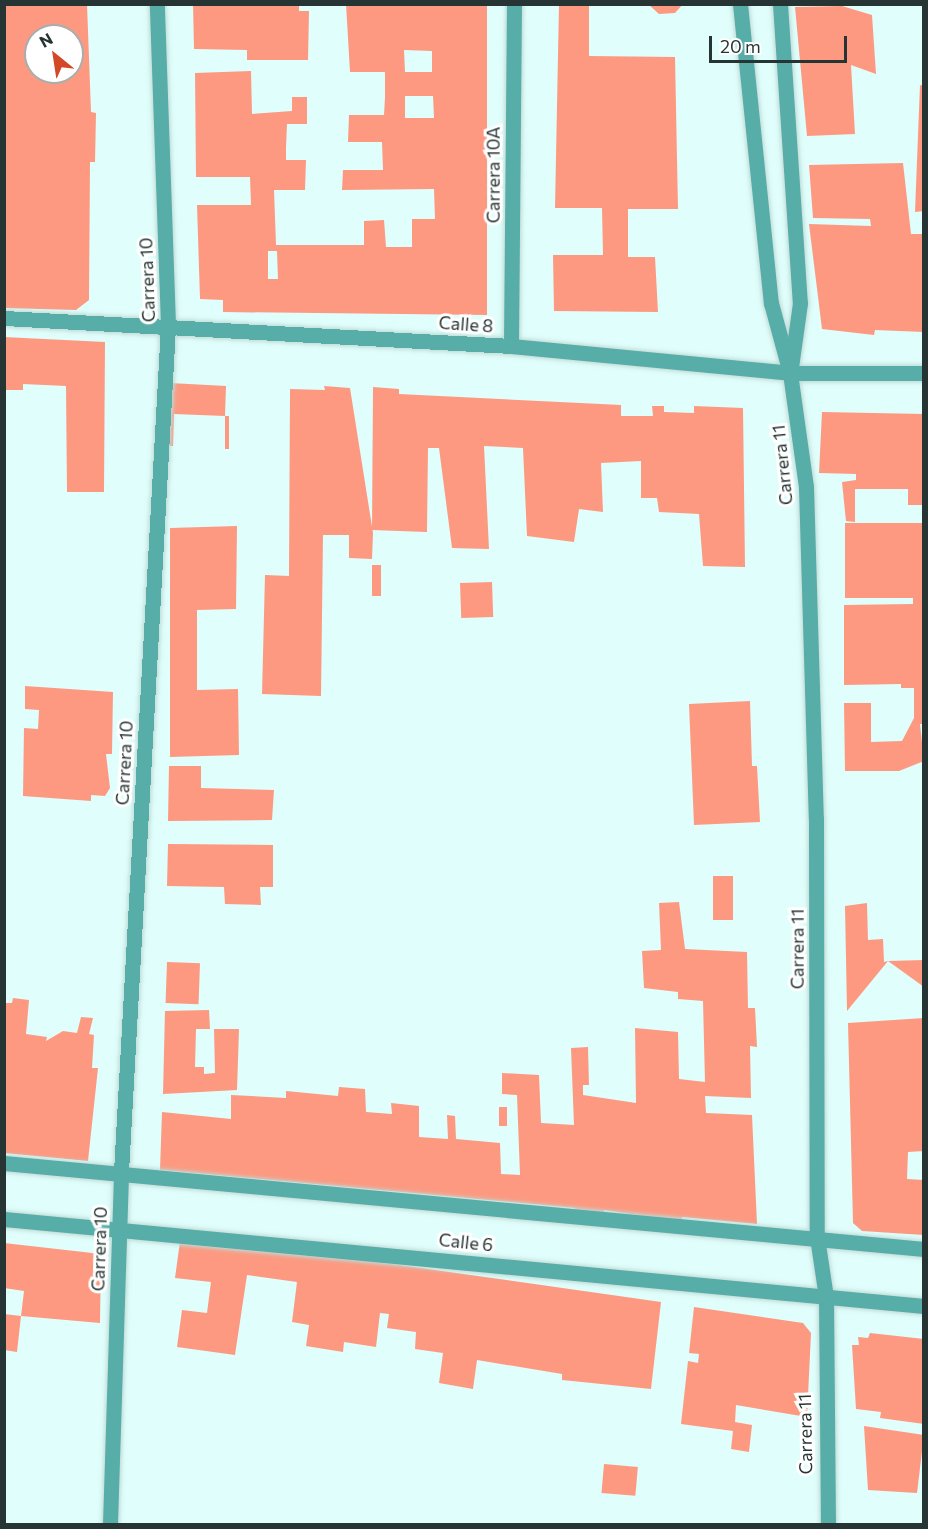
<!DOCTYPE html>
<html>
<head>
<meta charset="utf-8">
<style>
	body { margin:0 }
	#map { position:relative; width:928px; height:1529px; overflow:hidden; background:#e0fefb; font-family:Commissioner,sans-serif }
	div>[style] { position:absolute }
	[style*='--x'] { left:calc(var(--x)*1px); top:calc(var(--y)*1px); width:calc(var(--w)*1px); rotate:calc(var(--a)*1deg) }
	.building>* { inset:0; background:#fd9980; transform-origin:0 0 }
	.roads { filter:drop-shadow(0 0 2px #bfdad7) drop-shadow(0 0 2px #bfdad7) }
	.minor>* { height:15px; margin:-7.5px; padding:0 7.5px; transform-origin:7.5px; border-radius:7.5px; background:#57ada7 }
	span { translate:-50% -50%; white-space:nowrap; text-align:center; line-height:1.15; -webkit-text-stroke:6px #fff; paint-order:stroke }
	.street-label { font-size:18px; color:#263533 }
	.frame { position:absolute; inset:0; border:6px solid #263533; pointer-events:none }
	.north { position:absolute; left:24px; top:24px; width:60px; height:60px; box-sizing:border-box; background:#fff; border:2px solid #a8aead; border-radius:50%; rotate:330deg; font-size:16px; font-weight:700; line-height:24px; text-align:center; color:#263533 }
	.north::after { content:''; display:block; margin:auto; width:21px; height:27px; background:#d34928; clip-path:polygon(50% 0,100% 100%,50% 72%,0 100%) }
	.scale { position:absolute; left:709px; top:36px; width:138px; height:27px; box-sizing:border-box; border:3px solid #263533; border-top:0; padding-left:8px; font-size:18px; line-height:21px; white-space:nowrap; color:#263533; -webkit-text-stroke:4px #fff; paint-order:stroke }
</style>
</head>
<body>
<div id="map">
	<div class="building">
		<i style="clip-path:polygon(evenodd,4px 4px,87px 4px,91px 112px,96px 113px,95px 162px,90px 162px,89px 300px,76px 310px,4px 308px,4px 4px,36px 36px,72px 36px,72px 72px,36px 72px,36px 36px)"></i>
		<i style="clip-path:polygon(193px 4px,299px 4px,299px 11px,309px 11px,308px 60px,247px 60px,247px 50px,194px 49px)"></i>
		<i style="clip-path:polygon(evenodd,346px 4px,487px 4px,487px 315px,223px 312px,223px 300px,200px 299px,197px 205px,251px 205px,250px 177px,196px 177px,195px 73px,251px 71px,252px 114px,292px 111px,292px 97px,307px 97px,307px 124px,287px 124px,286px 148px,286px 160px,306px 160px,305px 190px,274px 190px,276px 245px,364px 245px,364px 221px,384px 220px,386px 247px,412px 247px,412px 219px,435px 219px,434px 189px,342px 190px,343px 170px,383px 170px,382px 142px,348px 142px,349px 115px,384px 115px,385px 97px,385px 72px,350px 72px,346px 4px,404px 50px,432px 51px,432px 72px,405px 72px,404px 50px,346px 4px,405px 96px,433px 96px,434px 118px,405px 118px,405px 96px,346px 4px,268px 251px,277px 251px,278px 279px,268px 279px,268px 251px)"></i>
		<i style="clip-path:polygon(559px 4px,589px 4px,589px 56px,675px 57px,678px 209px,628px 209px,628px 257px,655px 257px,658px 312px,554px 311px,553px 255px,603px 255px,602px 208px,555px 208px)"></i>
		<i style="clip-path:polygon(648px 4px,683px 4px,675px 13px,659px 14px)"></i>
		<i style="clip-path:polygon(842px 6px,872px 15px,876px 74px,851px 65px,855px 134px,807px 136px,795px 7px)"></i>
		<i style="clip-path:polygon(920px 85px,924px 86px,924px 211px,915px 212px)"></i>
		<i style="clip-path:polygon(903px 163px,911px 234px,924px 234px,924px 332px,875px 330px,874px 335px,822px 329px,809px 224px,871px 226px,870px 219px,813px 218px,809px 165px)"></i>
		<i style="clip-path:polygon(4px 337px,105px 342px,104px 492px,67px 492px,66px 386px,23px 384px,23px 390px,4px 390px)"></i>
		<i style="clip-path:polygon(170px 383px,226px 386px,225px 416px,174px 414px,173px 446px,167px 446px)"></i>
		<i style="clip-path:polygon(324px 386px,350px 388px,373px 533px,372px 559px,349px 558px,349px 535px,323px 535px,321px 696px,262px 694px,265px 575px,289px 576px,290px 389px,325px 390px)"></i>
		<i style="clip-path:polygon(373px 387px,399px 389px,399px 394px,621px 405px,621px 416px,653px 416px,652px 406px,664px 406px,664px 412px,694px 413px,694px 406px,743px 408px,745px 567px,703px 566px,699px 514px,659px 512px,657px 498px,641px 498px,641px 461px,601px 463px,603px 512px,579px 509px,574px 542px,527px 536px,523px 448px,484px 446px,489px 549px,452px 548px,439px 448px,428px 448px,427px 532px,372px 530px)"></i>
		<i style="clip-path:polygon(822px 412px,924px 414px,924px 505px,908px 505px,908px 489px,855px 489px,855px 522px,846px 521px,842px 482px,856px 480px,856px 474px,819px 473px)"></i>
		<i style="left:225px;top:416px;width:4px;height:33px"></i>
		<i style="left:845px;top:523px;width:79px;height:75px"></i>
		<i style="clip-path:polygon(237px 526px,236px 609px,197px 610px,197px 690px,238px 689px,239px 755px,170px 757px,170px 528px)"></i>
		<i style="left:372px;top:565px;width:9px;height:31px"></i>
		<i style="left:492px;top:582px;width:35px;height:32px;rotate:88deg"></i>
		<i style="clip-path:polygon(924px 596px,924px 724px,920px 724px,924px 761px,899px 771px,845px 771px,844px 703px,871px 703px,871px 742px,902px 741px,914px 718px,914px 688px,901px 688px,901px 684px,844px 685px,844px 605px,913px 604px,913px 597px)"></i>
		<i style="clip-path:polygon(25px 686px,113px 692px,112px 754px,106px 754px,110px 788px,105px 796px,91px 795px,91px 801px,23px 796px,24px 728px,38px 729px,39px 710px,25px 709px)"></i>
		<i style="clip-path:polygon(750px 701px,752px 766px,757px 766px,760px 822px,694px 825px,689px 704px)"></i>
		<i style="clip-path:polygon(169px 766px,201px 766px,201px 788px,274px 790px,272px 820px,168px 821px)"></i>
		<i style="clip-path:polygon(168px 844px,273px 845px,273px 887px,260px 887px,261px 905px,225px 904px,224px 887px,167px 886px)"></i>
		<i style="left:713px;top:876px;width:20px;height:44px"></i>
		<i style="clip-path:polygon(679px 902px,685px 949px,747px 952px,748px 1008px,755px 1008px,757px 1047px,750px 1046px,751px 1098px,705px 1096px,706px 1113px,752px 1115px,757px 1224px,682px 1217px,682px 1222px,604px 1210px,605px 1216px,575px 1213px,575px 1208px,160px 1170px,162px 1112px,231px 1119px,231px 1095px,286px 1098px,286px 1091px,338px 1096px,339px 1087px,365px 1089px,366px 1112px,392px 1114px,391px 1103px,419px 1106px,419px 1137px,448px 1139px,447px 1115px,455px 1116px,456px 1139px,500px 1143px,501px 1174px,520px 1175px,517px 1095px,502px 1094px,502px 1073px,539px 1075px,541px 1123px,574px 1125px,571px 1048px,588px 1047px,589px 1085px,583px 1085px,583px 1095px,636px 1103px,635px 1028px,678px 1032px,679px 1079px,705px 1082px,703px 1001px,678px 999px,678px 992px,644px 988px,642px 951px,661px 950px,659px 903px)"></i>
		<i style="clip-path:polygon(867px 903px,868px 940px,883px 939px,884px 962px,888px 961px,847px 1011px,845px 906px)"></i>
		<i style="clip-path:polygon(924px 960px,924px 987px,888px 961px)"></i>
		<i style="left:167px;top:962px;width:33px;height:41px;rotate:2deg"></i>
		<i style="clip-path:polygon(13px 998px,29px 1000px,26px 1034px,47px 1037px,46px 1041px,63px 1031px,77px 1033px,81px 1017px,93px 1018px,89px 1034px,94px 1035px,92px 1068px,98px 1068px,88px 1161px,4px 1153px,4px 1003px,12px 1003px)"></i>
		<i style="clip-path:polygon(209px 1010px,210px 1029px,196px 1029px,195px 1067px,204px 1067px,204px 1074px,215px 1073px,214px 1029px,239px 1029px,237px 1090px,163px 1094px,165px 1011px)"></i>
		<i style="clip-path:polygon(924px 1018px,924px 1151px,908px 1152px,907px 1179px,924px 1180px,924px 1235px,862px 1231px,853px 1223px,848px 1023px)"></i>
		<i style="left:499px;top:1107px;width:8px;height:19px"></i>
		<i style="clip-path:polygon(181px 1234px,661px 1302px,651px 1389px,562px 1380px,562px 1374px,477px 1360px,473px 1389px,439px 1383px,443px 1353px,415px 1349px,416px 1332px,387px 1328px,389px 1314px,380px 1313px,376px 1347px,344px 1342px,343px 1352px,306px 1346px,309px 1325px,292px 1322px,297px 1282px,247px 1275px,235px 1355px,177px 1347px,182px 1310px,207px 1313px,211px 1282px,175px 1278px)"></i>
		<i style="clip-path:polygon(4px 1243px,101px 1254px,100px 1323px,21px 1316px,17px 1352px,4px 1350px,4px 1314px,21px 1316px,24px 1291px,4px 1288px)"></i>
		<i style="clip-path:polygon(694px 1307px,803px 1323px,811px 1333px,807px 1417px,736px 1405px,735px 1422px,752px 1425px,749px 1452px,731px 1449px,733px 1431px,681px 1424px,688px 1361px,698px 1363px,699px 1354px,689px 1353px)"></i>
		<i style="clip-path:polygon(870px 1333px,924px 1339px,924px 1424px,880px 1418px,881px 1412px,856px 1409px,852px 1345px,859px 1345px,858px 1337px,868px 1338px)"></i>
		<i style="clip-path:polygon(864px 1426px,924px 1435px,917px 1493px,868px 1490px)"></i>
		<i style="left:604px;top:1464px;width:34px;height:29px;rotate:5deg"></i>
	</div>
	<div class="roads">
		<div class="minor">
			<i style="--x:740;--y:4;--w:301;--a:84.1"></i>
			<i style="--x:771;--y:303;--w:73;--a:74.8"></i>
			<i style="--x:790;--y:373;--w:115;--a:82"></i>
			<i style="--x:806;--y:487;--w:332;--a:88.3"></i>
			<i style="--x:816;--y:819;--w:418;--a:89.9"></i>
			<i style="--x:817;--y:1237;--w:61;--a:81.5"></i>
			<i style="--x:826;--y:1297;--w:227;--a:89.5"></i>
			<i style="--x:780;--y:4;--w:300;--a:86.2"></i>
			<i style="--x:800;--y:303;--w:65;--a:98"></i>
			<i style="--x:4;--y:318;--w:508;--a:3.16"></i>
			<i style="--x:511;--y:346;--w:280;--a:5.5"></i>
			<i style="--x:790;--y:373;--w:134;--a:0"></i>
			<i style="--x:511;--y:346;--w:342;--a:-89.5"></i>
			<i style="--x:4;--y:1163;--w:924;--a:5.34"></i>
			<i style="--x:4;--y:1219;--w:924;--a:5.4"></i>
			<i style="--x:110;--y:1524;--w:352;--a:-88.2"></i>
			<i style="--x:121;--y:1172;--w:848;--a:-86.82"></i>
			<i style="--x:168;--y:325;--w:321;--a:-92"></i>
		</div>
	</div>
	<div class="street-label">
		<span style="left:493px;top:175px;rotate:-90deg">Carrera 10A</span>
		<span style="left:147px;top:280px;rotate:-92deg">Carrera 10</span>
		<span style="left:466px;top:324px;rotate:4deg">Calle 8</span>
		<span style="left:782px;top:465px;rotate:-96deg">Carrera 11</span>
		<span style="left:124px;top:763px;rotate:-87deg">Carrera 10</span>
		<span style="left:797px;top:949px;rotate:-90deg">Carrera 11</span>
		<span style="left:466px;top:1242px;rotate:6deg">Calle 6</span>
		<span style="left:99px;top:1249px;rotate:-88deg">Carrera 10</span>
		<span style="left:805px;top:1434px;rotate:-91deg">Carrera 11</span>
	</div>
	<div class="frame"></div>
	<div class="north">N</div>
	<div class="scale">20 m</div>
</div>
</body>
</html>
